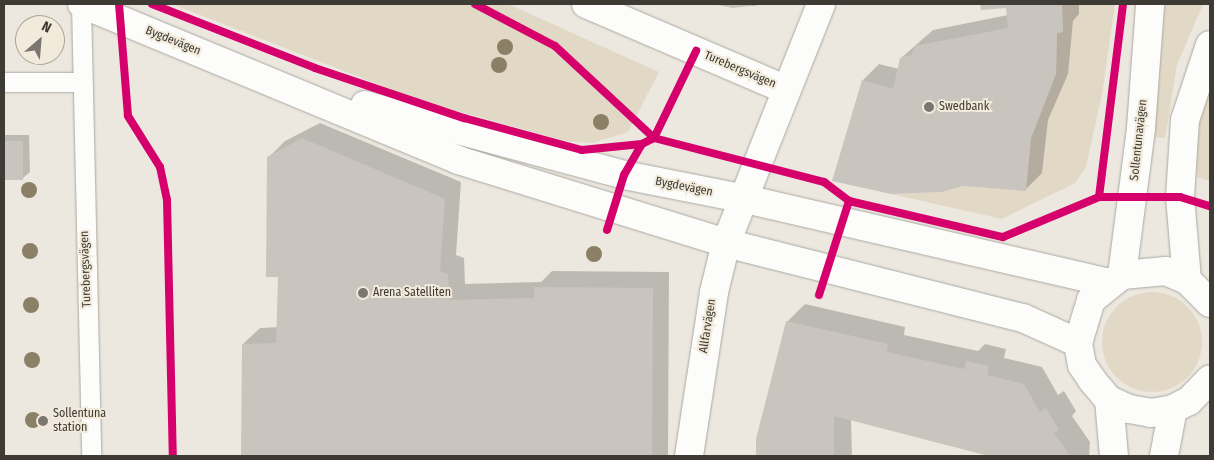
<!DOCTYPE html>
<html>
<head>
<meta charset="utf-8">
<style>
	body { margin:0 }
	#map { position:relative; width:1214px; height:460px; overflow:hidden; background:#ece8e0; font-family:"Fira Sans Condensed",sans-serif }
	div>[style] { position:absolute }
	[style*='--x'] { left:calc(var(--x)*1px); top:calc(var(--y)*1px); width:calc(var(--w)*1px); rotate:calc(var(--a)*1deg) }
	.green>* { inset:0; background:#e2d8c6 }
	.round { border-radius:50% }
	.shadow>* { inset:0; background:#0003 }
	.building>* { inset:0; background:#c9c5be; transform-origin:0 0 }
	.roads { filter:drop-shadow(0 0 1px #aba8a1) drop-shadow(0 0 1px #aba8a1) }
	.lane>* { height:19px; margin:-9.5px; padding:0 9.5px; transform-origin:9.5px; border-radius:9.5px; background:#fcfcfa }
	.street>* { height:28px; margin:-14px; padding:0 14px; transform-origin:14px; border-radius:14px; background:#fcfcfa }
	.secondary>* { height:28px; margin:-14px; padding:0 14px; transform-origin:14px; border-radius:14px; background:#fcfcfa }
	.cycleway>* { height:8px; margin:-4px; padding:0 4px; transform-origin:4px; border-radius:4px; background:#d6006c }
	.trees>* { width:16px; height:16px; margin:-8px; border-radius:50%; background:#8b7f66 }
	.dots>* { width:14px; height:14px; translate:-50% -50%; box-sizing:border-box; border:2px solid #f2eada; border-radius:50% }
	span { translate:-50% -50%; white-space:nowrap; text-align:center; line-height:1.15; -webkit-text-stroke:4px #f2eada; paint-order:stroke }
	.street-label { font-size:12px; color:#3e3a34 }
	.poi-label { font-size:12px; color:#3e3a34 }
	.left { translate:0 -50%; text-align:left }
	.frame { position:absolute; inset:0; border:5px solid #3e3a34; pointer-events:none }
	.north { position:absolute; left:15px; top:15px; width:50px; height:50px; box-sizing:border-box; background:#f2eada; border:1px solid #aaa498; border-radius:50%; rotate:27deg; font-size:14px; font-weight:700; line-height:20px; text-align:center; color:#3e3a34 }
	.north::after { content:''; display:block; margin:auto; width:18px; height:22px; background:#7b7770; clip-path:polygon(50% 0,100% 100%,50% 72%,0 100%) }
</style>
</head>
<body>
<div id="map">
	<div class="green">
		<i style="clip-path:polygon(172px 4px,508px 4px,659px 72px,628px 132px,592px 143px,566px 141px,421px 101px)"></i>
		<i style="clip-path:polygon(1062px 4px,1115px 4px,1102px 94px,1086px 167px,1075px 183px,1002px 219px,891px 194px,942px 192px,963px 186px,1026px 190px,1031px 138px,1056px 74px,1057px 33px,1063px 32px)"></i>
		<i style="clip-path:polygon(1165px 4px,1203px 4px,1177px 65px,1165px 138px,1154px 137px)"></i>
		<i style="clip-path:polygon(1210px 73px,1210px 181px,1197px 177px,1196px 156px,1197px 123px)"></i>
		<i class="round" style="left:1102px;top:292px;width:100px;height:100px"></i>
	</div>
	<div class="shadow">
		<i style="clip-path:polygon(716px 4px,763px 4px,754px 6px)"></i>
		<i style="clip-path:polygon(982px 4px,1079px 4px,1079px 14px,1073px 21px,1068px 74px,1048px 120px,1042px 173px,1026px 189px,863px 80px,879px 64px,899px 69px,901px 58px,933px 30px,1008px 15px,1007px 6px,982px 9px)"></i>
		<i style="clip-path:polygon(320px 123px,461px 182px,456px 255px,464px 258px,465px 284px,541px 282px,552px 271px,669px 272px,668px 456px,242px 456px,243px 344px,260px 328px,278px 327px,279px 276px,268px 158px,285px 141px)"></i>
		<i style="clip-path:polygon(4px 135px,29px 135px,30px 172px,23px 178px,4px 179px)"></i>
		<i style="clip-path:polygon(805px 304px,905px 327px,904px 335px,927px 340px,978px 351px,985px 344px,1006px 349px,1004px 358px,1042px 367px,1058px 395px,1064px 391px,1076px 411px,1072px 416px,1090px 442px,1089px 456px,990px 456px,851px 419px,852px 456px,757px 456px,757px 439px,787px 322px)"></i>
	</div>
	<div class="building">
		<i style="clip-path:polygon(713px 4px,765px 4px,733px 8px)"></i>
		<i style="clip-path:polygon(980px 4px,1062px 4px,1063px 32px,1057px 33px,1056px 74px,1031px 138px,1026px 191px,963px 186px,942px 192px,891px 194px,832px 181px,862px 80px,893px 89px,900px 58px,911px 55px,915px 46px,1008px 28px,1006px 8px,981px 10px)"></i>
		<i style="clip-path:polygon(302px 138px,445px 199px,440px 271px,448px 274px,449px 300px,534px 298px,534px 287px,653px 288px,652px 456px,241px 456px,242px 344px,276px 343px,278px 277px,266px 277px,267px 157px)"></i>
		<i style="left:4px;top:141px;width:19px;height:39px"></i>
		<i style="clip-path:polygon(786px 321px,888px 344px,887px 352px,909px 357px,964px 369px,966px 361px,989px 366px,987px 375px,1024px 384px,1040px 412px,1046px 408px,1059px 430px,1054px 433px,1070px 456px,989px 456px,834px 416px,834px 456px,756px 456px,756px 439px)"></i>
	</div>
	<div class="roads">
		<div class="lane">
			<i style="--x:81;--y:4;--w:452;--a:88.7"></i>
			<i style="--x:4;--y:82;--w:76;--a:0"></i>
		</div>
		<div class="street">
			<i style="--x:586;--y:4;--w:215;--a:23.2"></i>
			<i style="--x:689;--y:456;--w:166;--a:-81.3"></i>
			<i style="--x:714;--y:292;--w:50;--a:-76.2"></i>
			<i style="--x:726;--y:243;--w:257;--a:-68.3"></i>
		</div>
		<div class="secondary">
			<i style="--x:82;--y:4;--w:407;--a:22.5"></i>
			<i style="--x:458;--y:160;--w:281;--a:17.2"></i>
			<i style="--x:726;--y:243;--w:306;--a:14.2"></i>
			<i style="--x:1023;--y:318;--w:60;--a:24.4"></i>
			<i style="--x:365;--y:105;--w:268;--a:15.1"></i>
			<i style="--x:624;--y:175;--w:119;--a:11.1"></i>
			<i style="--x:741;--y:198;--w:377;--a:13"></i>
			<i style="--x:1122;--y:275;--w:148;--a:-82.6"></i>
			<i style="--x:1141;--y:128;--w:124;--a:-85.8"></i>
			<i style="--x:1187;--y:280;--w:83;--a:-94.8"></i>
			<i style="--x:1180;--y:197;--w:77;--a:-86.3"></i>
			<i style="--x:1185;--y:120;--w:79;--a:-71.6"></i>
			<i style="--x:1210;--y:303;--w:33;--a:-135"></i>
			<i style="--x:1187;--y:280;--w:23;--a:-157"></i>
			<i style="--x:1166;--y:271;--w:44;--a:174.8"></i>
			<i style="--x:1122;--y:275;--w:40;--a:141"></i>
			<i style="--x:1091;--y:300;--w:45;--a:106.8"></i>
			<i style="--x:1078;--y:343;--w:22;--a:80"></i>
			<i style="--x:1082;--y:365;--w:18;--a:56"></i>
			<i style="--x:1092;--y:380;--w:26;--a:50"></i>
			<i style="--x:1109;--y:400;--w:22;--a:24"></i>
			<i style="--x:1129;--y:409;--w:22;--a:10"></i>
			<i style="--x:1151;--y:413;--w:22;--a:-10"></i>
			<i style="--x:1173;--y:409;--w:18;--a:-27"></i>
			<i style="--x:1189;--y:401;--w:30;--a:-46"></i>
			<i style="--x:1109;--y:400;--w:56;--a:84.9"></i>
			<i style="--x:1164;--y:456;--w:48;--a:-79.2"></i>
		</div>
	</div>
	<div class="cycleway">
		<i style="--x:119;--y:4;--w:112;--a:85.4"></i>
		<i style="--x:128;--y:116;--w:60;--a:57.9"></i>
		<i style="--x:160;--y:167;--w:34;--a:78"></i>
		<i style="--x:167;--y:200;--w:256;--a:88.7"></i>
		<i style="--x:152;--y:4;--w:175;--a:21.4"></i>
		<i style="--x:315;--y:68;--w:157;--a:18.6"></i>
		<i style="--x:464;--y:118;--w:122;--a:15.2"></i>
		<i style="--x:582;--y:150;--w:60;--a:-5.7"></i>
		<i style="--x:475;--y:4;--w:90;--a:27.7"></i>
		<i style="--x:555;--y:46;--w:135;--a:42.9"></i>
		<i style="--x:654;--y:138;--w:176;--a:14.5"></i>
		<i style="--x:824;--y:182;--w:31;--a:37"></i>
		<i style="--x:849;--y:201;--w:158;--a:13.2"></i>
		<i style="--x:1003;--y:237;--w:104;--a:-22.6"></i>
		<i style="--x:1099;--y:197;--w:81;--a:0"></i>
		<i style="--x:1180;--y:197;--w:31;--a:17"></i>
		<i style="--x:1099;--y:197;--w:194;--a:-82.9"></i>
		<i style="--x:607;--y:230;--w:58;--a:-72.8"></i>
		<i style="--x:624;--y:175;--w:36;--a:-60"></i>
		<i style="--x:642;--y:144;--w:13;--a:-27"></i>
		<i style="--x:654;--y:138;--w:97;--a:-64.2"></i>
		<i style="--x:819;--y:295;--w:99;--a:-72.3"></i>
	</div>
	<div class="trees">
		<i style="left:505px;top:47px"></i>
		<i style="left:499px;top:65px"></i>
		<i style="left:601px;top:122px"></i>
		<i style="left:29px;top:190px"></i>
		<i style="left:30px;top:251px"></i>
		<i style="left:594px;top:254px"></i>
		<i style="left:31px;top:305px"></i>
		<i style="left:32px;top:360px"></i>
		<i style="left:33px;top:420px"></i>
	</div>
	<div class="dots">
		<i style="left:929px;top:107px;background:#7b7770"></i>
		<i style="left:363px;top:293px;background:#7b7770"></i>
		<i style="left:43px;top:421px;background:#7b7770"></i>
	</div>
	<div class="street-label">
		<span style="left:173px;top:41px;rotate:22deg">Bygdevägen</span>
		<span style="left:740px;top:70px;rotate:23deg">Turebergsvägen</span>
		<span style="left:1139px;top:140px;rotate:-84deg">Sollentunavägen</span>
		<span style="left:684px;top:187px;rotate:11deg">Bygdevägen</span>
		<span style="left:86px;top:269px;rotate:-92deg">Turebergsvägen</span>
		<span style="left:708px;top:326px;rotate:-81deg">Allfarvägen</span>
	</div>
	<div class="poi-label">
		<span class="left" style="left:939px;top:107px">Swedbank</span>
		<span class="left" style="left:373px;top:293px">Arena Satelliten</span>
		<span class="left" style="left:53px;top:421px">Sollentuna<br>station</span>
	</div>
	<div class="frame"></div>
	<div class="north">N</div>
</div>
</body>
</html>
